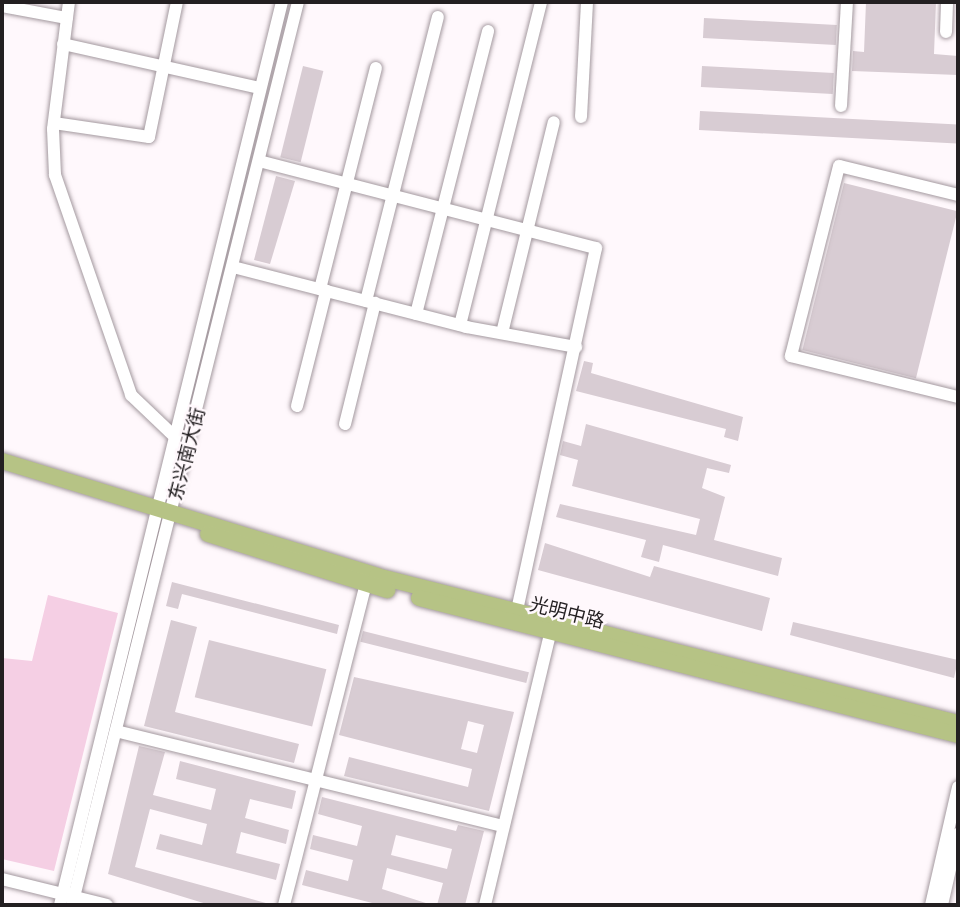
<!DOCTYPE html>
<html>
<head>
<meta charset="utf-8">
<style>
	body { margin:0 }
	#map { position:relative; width:960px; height:907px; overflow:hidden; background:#fff8fc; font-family:Montserrat,"Noto Sans SC",sans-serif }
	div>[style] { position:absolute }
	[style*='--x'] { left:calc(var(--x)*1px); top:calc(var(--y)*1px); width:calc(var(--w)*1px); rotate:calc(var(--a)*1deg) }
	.green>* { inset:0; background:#f5cfe4 }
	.building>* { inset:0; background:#d8ccd3; transform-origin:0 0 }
	.roads { filter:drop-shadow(0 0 2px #a4999f) drop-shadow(0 0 2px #a4999f) }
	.minor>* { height:12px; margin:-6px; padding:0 6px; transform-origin:6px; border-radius:6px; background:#fff }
	.major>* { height:16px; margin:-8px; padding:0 8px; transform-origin:8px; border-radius:8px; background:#b6c385 }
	span { translate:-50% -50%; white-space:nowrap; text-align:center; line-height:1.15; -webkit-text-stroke:5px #fff8fc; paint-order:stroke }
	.street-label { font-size:19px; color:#231f21 }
	.frame { position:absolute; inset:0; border:4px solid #231f21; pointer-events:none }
</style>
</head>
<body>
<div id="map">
	<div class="green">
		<i style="clip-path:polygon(48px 595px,118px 613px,54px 871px,2px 859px,2px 658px,32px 661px)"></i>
	</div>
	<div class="building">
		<i style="clip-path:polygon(866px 2px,936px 2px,934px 54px,958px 56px,958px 75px,852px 71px,853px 51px,864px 52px)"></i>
		<i style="left:704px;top:18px;width:133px;height:20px;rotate:3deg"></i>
		<i style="left:303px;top:66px;width:21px;height:94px;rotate:14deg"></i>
		<i style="left:702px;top:66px;width:132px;height:21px;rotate:3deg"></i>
		<i style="left:700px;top:111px;width:258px;height:19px;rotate:3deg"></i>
		<i style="clip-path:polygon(276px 176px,295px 181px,270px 264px,254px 260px)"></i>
		<i style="left:844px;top:183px;width:117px;height:172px;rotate:14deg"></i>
		<i style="clip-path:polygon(584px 361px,593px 363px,591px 373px,743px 417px,738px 441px,724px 437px,726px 429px,576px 391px)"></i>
		<i style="clip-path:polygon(586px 424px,731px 465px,729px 473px,707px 468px,702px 488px,725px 497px,714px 540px,782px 558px,778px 576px,663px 545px,659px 562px,641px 557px,646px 540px,556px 517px,560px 504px,696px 535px,700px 519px,572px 486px,578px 460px,560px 455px,563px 441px,581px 446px)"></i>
		<i style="clip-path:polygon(545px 543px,650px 577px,654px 566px,770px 598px,762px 631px,538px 570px)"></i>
		<i style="clip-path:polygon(172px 582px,339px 625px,337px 634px,182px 594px,178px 609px,166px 606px)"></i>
		<i style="clip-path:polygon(171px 620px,197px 627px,175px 712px,299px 744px,294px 763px,144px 726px)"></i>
		<i style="clip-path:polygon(793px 622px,958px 660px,954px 678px,790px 635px)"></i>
		<i style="left:363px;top:631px;width:171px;height:11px;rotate:14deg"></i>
		<i style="left:209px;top:640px;width:121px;height:59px;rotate:14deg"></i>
		<i style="clip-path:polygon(evenodd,354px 677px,514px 712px,489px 811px,344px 776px,349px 757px,468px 787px,472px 769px,339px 735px,354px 677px,468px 721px,484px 725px,477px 753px,461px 749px,468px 721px)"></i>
		<i style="clip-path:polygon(139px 746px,165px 752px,153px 795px,211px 810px,216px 789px,176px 779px,180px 761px,296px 791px,292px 809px,250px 799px,245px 818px,289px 830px,286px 844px,241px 832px,236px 853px,280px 864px,276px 880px,156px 849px,160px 834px,202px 845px,207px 824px,150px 809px,135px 867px,273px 905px,210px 905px,108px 874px)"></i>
		<i style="clip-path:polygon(evenodd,322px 797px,456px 831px,458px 825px,484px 831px,465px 905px,437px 905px,443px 883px,387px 868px,382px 889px,432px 905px,380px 905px,302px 885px,306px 870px,348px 881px,353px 860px,310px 849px,313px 835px,357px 846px,362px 826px,318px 814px,322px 797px,396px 835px,452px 849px,447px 869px,391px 855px,396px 835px)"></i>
	</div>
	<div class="roads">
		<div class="minor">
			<i style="--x:69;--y:2;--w:128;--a:97.2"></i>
			<i style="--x:53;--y:129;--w:46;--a:87.5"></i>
			<i style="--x:55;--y:175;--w:233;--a:70.9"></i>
			<i style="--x:131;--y:395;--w:59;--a:43.6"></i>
			<i style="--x:2;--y:6;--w:66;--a:10.5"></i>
			<i style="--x:946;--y:32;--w:30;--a:-88"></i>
			<i style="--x:63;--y:44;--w:202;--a:12.6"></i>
			<i style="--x:841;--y:106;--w:104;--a:-86.7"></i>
			<i style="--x:581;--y:117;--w:115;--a:-87"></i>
			<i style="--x:54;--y:123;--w:96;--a:8.4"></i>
			<i style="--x:149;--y:137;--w:138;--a:-78.3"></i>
			<i style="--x:259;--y:161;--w:348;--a:14.5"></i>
			<i style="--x:596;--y:248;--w:371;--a:102.3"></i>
			<i style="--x:958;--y:195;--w:122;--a:-166.3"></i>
			<i style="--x:839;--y:166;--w:196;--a:104.2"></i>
			<i style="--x:791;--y:356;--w:172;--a:13.8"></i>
			<i style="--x:233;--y:267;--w:241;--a:14.4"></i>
			<i style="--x:466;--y:327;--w:112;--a:10.3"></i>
			<i style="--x:320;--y:289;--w:228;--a:-75.8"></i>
			<i style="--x:366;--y:301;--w:293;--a:-75.8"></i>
			<i style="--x:416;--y:314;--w:292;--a:-75.7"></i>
			<i style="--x:460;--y:325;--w:333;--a:-75.9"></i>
			<i style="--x:502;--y:333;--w:217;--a:-76.2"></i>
			<i style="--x:297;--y:406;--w:119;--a:-75.8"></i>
			<i style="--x:345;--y:424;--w:125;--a:-76.1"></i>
			<i style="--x:116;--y:731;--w:399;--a:13.8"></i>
			<i style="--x:2;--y:879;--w:108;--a:13.9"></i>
			<i style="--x:60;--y:905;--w:930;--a:-76.19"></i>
			<i style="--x:72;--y:905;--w:931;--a:-75.95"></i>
			<i style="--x:284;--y:905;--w:331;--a:-75.7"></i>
			<i style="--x:485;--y:905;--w:282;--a:-76.5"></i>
			<i style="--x:931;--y:905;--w:121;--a:-77.1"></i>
			<i style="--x:942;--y:905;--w:73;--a:-77.3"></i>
		</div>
		<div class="major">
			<i style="--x:2;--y:461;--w:392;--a:17"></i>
			<i style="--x:377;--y:576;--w:599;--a:14.2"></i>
			<i style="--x:208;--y:534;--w:188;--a:17.4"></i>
			<i style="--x:419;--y:598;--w:556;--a:14.26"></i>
		</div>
	</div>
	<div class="street-label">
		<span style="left:187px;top:454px;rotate:-76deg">东兴南大街</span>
		<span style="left:567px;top:613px;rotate:14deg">光明中路</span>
	</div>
	<div class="frame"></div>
</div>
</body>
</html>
